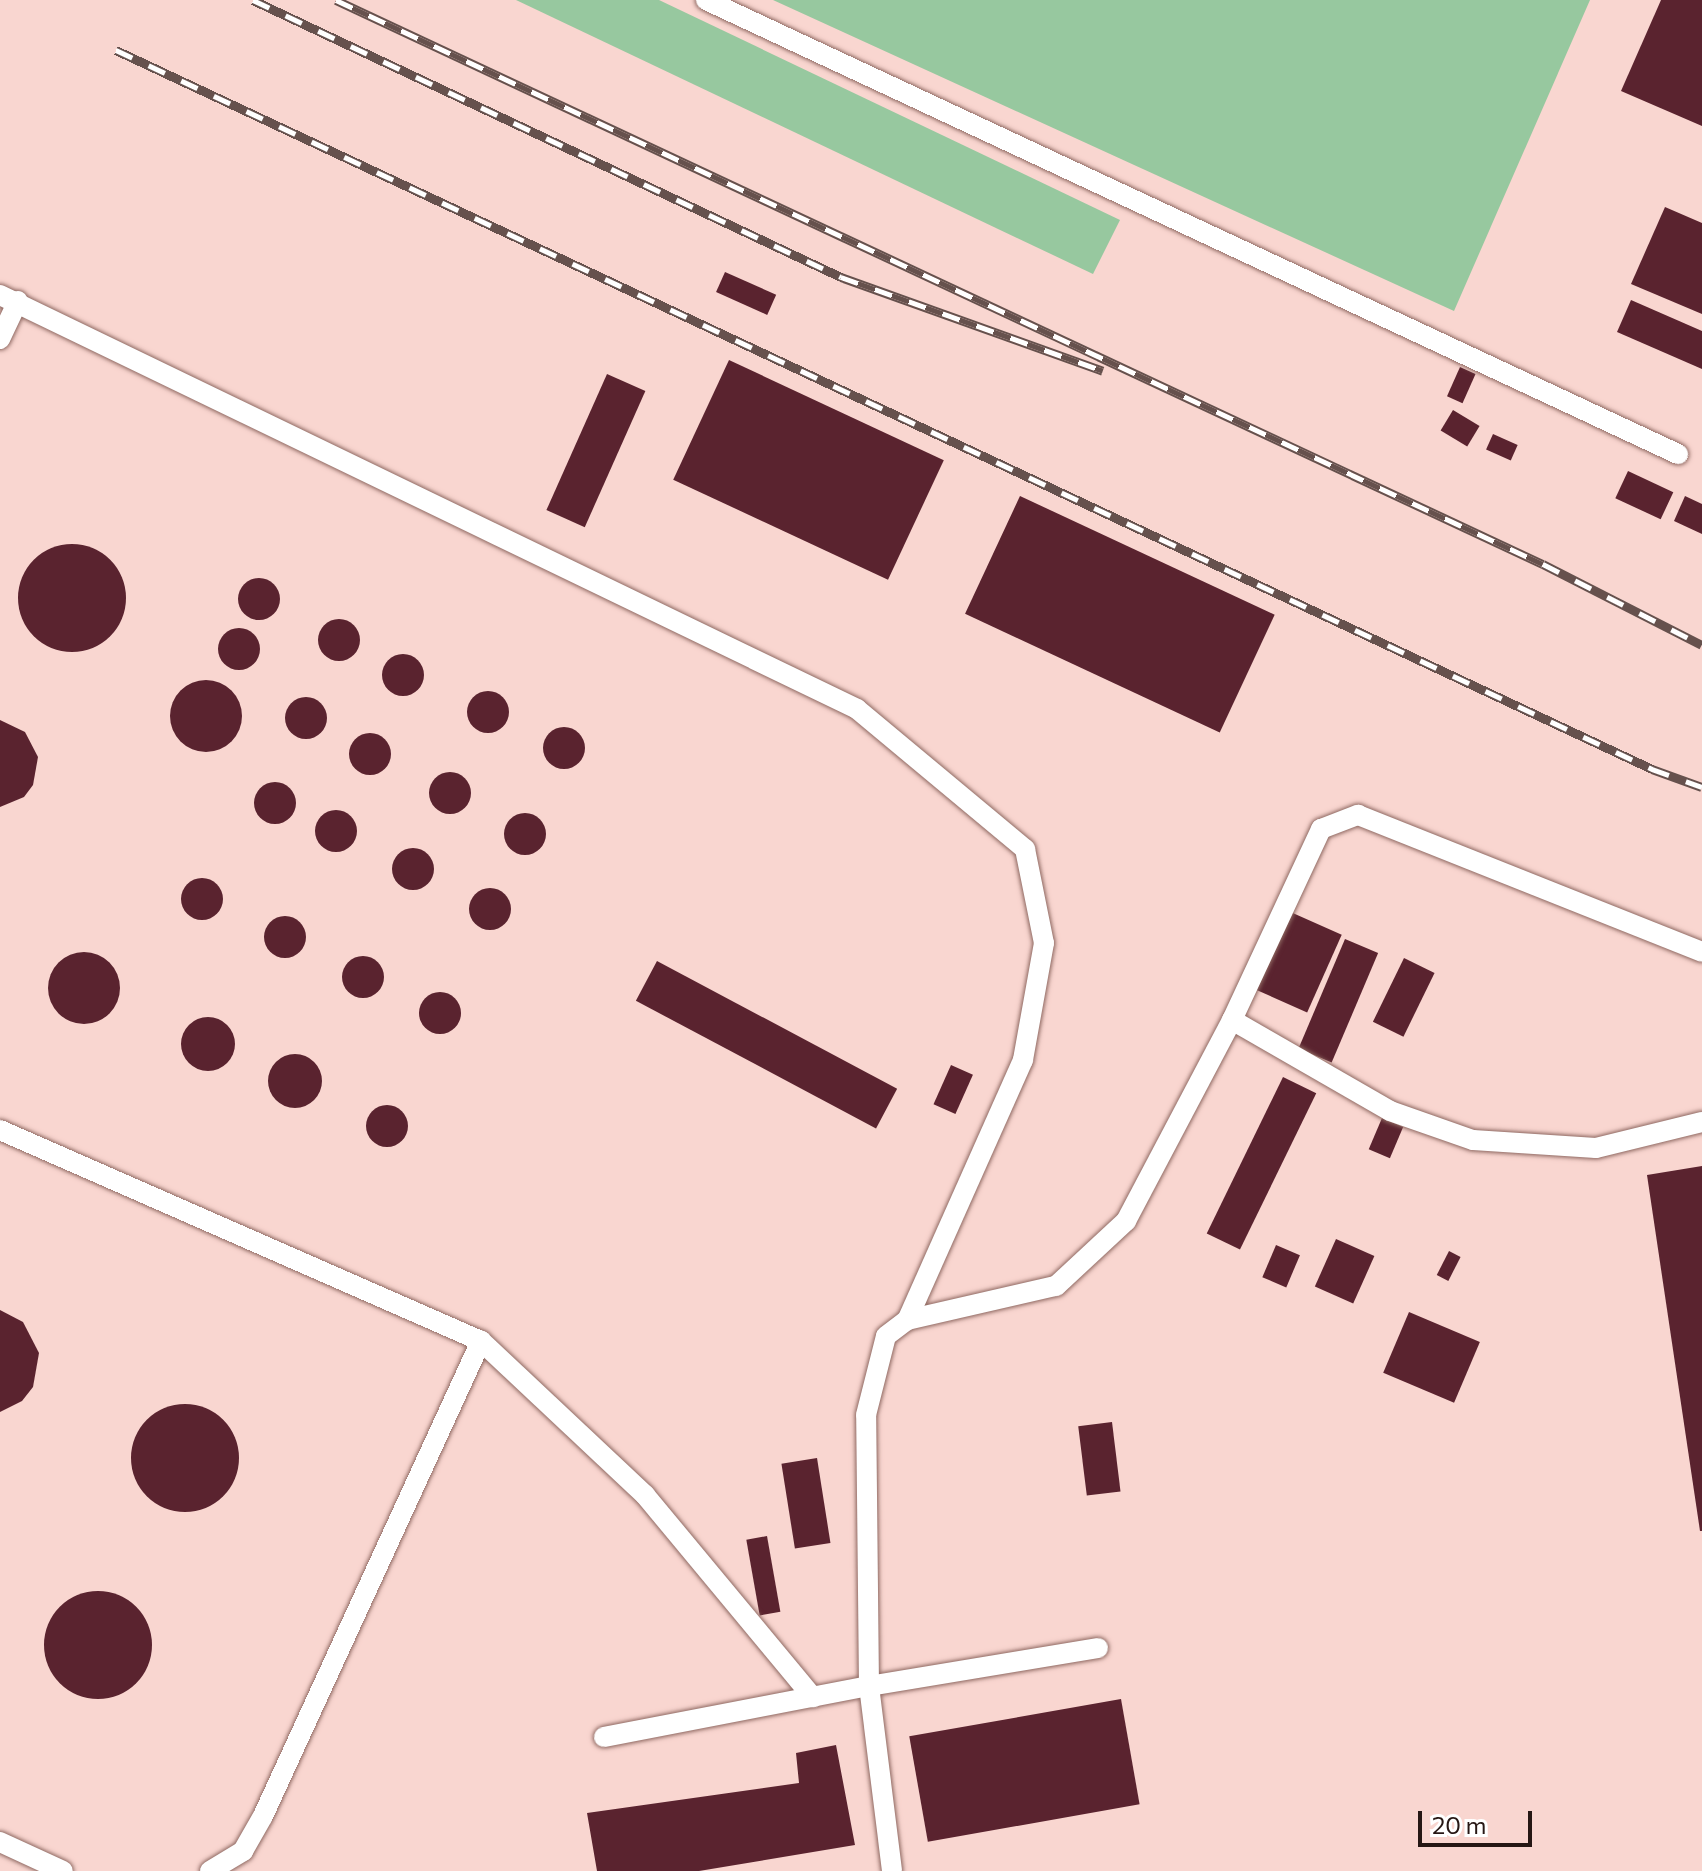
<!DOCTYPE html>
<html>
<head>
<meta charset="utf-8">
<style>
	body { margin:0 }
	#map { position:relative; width:1702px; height:1871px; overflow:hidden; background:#f9d6d0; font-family:Commissioner,sans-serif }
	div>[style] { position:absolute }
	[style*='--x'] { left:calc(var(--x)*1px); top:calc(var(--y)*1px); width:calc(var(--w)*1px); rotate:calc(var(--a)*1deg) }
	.green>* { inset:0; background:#97c89f }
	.building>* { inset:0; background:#5a232f; transform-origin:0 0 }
	.round { border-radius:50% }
	.roads { filter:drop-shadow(0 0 2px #8f6962) drop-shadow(0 0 2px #8f6962) }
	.lane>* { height:20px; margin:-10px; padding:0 10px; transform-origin:10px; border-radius:10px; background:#fff }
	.rail>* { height:9px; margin-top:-4.5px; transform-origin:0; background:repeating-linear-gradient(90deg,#fff 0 18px,#66514d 0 36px); box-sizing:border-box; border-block:2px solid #66514d }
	span { translate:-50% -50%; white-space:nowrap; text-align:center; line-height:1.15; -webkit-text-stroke:8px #fff; paint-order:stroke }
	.scale { position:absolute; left:1418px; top:1811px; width:114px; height:36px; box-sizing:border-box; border:4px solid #261714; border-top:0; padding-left:10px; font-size:24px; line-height:28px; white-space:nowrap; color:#261714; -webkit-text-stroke:6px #fff; paint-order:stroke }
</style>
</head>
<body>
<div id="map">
	<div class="green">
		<i style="clip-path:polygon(516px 0,659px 0,1120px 220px,1093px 274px)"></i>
		<i style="clip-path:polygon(773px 0,1590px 0,1454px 311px)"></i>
	</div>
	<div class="building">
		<i style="clip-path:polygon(1661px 0,1702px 0,1702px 126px,1621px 91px)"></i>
		<i style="clip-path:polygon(1665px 207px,1702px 223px,1702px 314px,1631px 284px)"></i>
		<i style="left:725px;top:272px;width:56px;height:22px;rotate:24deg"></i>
		<i style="clip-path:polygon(1631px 300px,1702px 331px,1702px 369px,1617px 332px)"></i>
		<i style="left:729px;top:360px;width:237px;height:132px;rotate:25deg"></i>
		<i style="left:1460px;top:367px;width:17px;height:32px;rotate:24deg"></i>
		<i style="left:607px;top:374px;width:42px;height:149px;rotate:24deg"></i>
		<i style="left:1453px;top:410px;width:31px;height:24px;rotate:31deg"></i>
		<i style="left:1493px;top:434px;width:27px;height:17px;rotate:24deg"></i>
		<i style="left:1628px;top:471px;width:50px;height:30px;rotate:25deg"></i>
		<i style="left:1020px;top:496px;width:281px;height:130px;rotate:25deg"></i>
		<i style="clip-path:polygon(1685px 496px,1702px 504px,1702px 534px,1674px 521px)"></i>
		<i class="round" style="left:18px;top:544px;width:108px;height:108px"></i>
		<i class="round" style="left:238px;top:578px;width:42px;height:42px"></i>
		<i class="round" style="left:318px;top:619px;width:42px;height:42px"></i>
		<i class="round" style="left:218px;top:628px;width:42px;height:42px"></i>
		<i class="round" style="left:382px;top:654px;width:42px;height:42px"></i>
		<i class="round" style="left:170px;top:680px;width:72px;height:72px"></i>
		<i class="round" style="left:467px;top:691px;width:42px;height:42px"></i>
		<i class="round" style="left:285px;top:697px;width:42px;height:42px"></i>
		<i style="clip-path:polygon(0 720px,25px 732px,38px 757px,33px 785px,24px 797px,0 807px)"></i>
		<i class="round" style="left:543px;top:727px;width:42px;height:42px"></i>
		<i class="round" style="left:349px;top:733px;width:42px;height:42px"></i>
		<i class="round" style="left:429px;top:772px;width:42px;height:42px"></i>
		<i class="round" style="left:254px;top:782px;width:42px;height:42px"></i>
		<i class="round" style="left:315px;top:810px;width:42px;height:42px"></i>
		<i class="round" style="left:504px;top:813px;width:42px;height:42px"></i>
		<i class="round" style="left:392px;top:848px;width:42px;height:42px"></i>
		<i class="round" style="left:181px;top:878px;width:42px;height:42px"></i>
		<i class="round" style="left:469px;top:888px;width:42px;height:42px"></i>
		<i style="left:1286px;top:910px;width:61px;height:85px;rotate:24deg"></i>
		<i class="round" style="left:264px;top:916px;width:42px;height:42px"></i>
		<i style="left:1345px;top:939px;width:36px;height:119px;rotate:23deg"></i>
		<i class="round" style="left:48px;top:952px;width:72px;height:72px"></i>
		<i class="round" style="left:342px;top:956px;width:42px;height:42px"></i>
		<i style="left:1404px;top:958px;width:34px;height:71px;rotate:26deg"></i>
		<i style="left:657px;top:961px;width:272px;height:45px;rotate:28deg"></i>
		<i class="round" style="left:419px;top:992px;width:42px;height:42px"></i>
		<i class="round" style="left:181px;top:1017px;width:54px;height:54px"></i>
		<i class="round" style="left:268px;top:1054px;width:54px;height:54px"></i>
		<i style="left:951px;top:1065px;width:24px;height:43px;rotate:24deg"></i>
		<i style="left:1283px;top:1077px;width:37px;height:174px;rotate:26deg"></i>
		<i class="round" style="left:366px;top:1105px;width:42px;height:42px"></i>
		<i style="left:1382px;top:1118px;width:23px;height:34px;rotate:23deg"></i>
		<i style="clip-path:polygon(1702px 1166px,1702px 1531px,1700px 1531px,1647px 1175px)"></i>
		<i style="left:1336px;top:1239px;width:42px;height:52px;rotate:24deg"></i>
		<i style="left:1276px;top:1245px;width:26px;height:35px;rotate:23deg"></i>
		<i style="left:1449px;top:1251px;width:13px;height:27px;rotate:27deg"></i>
		<i style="clip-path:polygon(0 1310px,23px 1322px,39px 1353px,33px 1387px,22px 1401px,0 1412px)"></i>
		<i style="left:1409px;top:1312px;width:77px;height:66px;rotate:23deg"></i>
		<i class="round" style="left:131px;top:1404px;width:108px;height:108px"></i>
		<i style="left:1112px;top:1422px;width:70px;height:34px;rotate:83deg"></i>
		<i style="left:817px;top:1458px;width:86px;height:36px;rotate:81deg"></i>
		<i style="left:767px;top:1536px;width:77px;height:21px;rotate:80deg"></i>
		<i class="round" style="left:44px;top:1591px;width:108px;height:108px"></i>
		<i style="left:1121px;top:1699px;width:107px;height:215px;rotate:80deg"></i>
		<i style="clip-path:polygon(836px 1745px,855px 1845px,699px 1871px,597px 1871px,587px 1813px,799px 1783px,796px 1753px)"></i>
	</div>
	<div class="roads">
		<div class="lane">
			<i style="--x:706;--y:0;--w:1073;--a:25.04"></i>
			<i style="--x:0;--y:295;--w:952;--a:25.78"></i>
			<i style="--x:857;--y:709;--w:219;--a:39.8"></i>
			<i style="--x:1025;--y:849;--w:96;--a:78.6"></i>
			<i style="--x:1044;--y:943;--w:119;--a:100.2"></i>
			<i style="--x:1023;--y:1060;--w:285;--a:114"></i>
			<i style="--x:0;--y:339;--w:42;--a:-64.7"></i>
			<i style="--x:1232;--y:1020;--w:182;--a:29.9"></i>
			<i style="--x:1390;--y:1111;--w:88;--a:19.3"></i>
			<i style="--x:1473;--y:1140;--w:123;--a:3.7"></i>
			<i style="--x:1596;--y:1148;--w:109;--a:-13.8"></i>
			<i style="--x:0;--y:1130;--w:525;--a:23.69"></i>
			<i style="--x:1098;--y:1648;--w:232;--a:170.6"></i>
			<i style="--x:869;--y:1686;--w:271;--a:-90.6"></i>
			<i style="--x:866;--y:1415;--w:81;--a:-75.8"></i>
			<i style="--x:886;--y:1336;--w:26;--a:-37"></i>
			<i style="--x:907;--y:1320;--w:153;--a:-12.9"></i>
			<i style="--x:1056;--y:1286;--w:96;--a:-42.9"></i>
			<i style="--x:1126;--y:1221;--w:227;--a:-62.2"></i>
			<i style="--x:1232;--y:1020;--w:211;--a:-65"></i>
			<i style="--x:1321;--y:829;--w:40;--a:-21"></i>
			<i style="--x:1358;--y:815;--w:370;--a:21.7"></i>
			<i style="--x:604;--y:1737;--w:270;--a:-10.9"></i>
			<i style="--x:869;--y:1686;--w:186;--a:82.9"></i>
			<i style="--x:0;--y:1842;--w:69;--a:24.7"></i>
			<i style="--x:210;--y:1871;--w:39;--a:-31"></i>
			<i style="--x:243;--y:1851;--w:40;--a:-60.3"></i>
			<i style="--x:263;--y:1816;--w:523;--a:-65.35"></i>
			<i style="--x:481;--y:1341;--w:225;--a:43.2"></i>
			<i style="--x:645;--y:1495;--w:263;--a:50.3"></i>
		</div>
	</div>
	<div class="rail">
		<i style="--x:253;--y:0;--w:650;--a:25.22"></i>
		<i style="--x:841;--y:277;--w:278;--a:19.7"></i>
		<i style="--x:336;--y:0;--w:1332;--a:25.05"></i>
		<i style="--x:1543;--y:564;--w:178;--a:27"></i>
		<i style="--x:116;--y:50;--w:1696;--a:25.08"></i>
		<i style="--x:1652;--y:769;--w:53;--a:19.8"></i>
	</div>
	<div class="scale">20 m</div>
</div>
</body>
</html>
